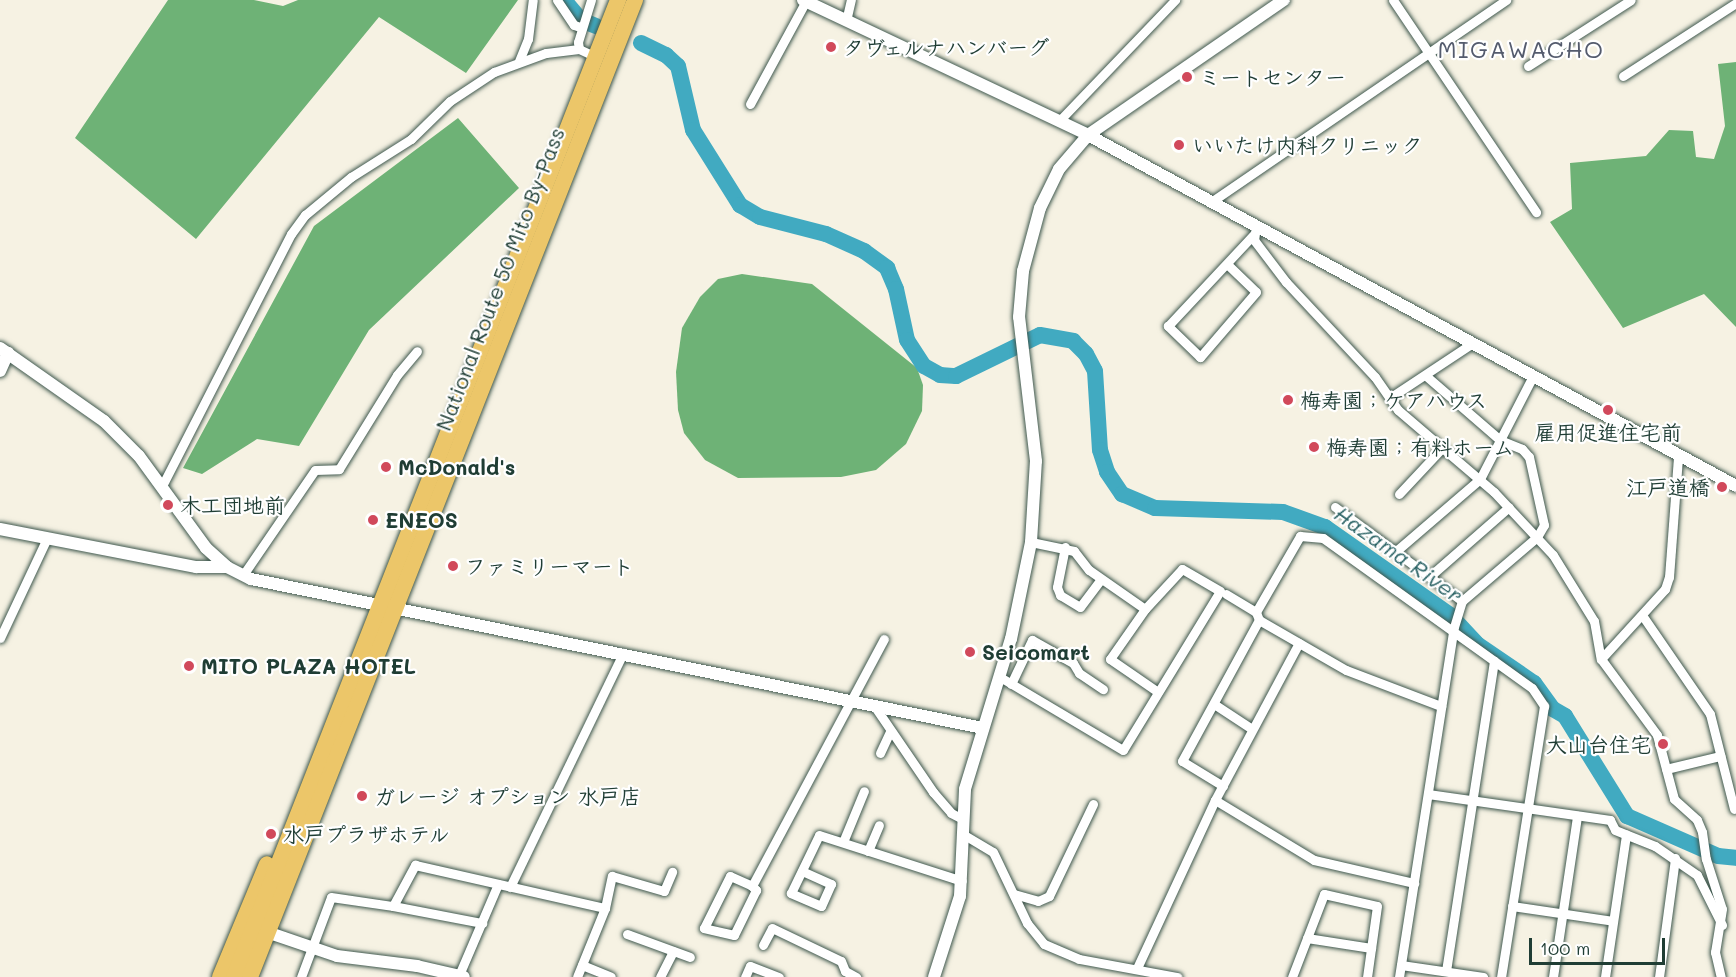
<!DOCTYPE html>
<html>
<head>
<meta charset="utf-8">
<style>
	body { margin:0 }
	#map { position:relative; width:1736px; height:977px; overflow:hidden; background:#f6f2e3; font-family:Mali,"Klee One",sans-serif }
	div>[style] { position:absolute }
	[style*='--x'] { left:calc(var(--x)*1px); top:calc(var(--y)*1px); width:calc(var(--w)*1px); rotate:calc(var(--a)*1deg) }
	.forest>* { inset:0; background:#6eb276 }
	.river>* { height:16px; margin:-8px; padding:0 8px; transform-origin:8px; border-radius:8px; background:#41aac1 }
	.roads { filter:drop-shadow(0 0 2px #3f584e) drop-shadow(0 0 2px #3f584e) }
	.minor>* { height:9px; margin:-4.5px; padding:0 4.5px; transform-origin:4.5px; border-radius:4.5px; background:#fff }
	.tertiary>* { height:12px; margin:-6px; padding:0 6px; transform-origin:6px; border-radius:6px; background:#fff }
	.trunk>* { height:16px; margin:-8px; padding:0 8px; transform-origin:8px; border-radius:8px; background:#ecc669 }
	.dots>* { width:16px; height:16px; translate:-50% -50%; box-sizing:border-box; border:3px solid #fff; border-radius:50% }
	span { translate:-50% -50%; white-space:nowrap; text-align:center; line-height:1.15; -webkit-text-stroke:4.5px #fff; paint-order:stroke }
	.poi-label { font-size:21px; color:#1f3d34; font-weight:700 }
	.left { translate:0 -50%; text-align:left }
	.right { translate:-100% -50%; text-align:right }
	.street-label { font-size:21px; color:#1f3d34 }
	.water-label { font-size:22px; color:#2b6365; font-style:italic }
	.quarter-label { font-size:24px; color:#545b6d; letter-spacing:1.5px }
	.scale { position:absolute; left:1529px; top:938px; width:136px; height:27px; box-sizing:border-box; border:3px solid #1f3d34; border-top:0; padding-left:8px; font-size:18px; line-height:21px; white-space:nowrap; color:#1f3d34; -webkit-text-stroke:4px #fff; paint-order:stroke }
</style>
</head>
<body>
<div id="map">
	<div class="forest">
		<i style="clip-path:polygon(168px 0,254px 0,283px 6px,298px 0,518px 0,466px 73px,379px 17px,196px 239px,75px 138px)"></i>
		<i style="clip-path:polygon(1736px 62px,1736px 327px,1704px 294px,1623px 328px,1550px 222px,1572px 209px,1570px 163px,1646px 156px,1669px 130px,1693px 131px,1696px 157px,1714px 159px,1725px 126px,1718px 64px)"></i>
		<i style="clip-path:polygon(458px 118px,519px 188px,369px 330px,299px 446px,257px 439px,202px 474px,183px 468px,314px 226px)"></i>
		<i style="clip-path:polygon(742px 274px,812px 284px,917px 368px,923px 385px,922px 411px,906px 444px,876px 470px,841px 477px,738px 478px,705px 460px,684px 433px,678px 410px,676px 372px,682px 328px,700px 297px,718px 279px)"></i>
	</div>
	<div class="river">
		<i style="--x:564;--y:0;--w:23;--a:50"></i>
		<i style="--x:586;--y:22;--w:11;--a:22"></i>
		<i style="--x:641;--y:43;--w:28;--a:26"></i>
		<i style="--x:666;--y:55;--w:16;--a:43"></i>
		<i style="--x:678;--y:66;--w:66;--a:76.8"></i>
		<i style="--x:693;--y:130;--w:89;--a:57.9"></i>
		<i style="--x:740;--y:205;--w:23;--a:31"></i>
		<i style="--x:760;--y:217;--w:68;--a:14.4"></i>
		<i style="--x:826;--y:234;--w:42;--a:24.1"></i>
		<i style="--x:864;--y:251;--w:29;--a:36"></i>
		<i style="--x:887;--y:268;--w:23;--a:67"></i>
		<i style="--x:896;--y:289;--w:52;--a:77.8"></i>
		<i style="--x:907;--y:340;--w:31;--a:57"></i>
		<i style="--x:924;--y:366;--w:18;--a:29"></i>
		<i style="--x:940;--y:375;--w:16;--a:4"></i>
		<i style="--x:956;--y:376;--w:93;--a:-26"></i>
		<i style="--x:1040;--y:335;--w:34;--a:10"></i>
		<i style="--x:1073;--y:341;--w:18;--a:45"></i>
		<i style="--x:1086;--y:354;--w:19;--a:62"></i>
		<i style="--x:1095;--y:371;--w:79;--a:86.4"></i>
		<i style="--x:1100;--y:450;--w:23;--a:72"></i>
		<i style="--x:1107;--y:472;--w:27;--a:56"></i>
		<i style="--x:1122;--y:494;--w:36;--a:23"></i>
		<i style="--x:1155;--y:508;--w:128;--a:1.8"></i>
		<i style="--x:1283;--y:512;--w:45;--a:19.7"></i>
		<i style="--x:1325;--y:527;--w:153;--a:35.1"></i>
		<i style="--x:1450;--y:615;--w:40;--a:47"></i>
		<i style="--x:1477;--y:644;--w:69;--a:34.4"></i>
		<i style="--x:1534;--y:683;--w:32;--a:54"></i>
		<i style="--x:1553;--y:709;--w:14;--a:30"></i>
		<i style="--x:1565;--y:716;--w:118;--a:58.2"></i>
		<i style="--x:1627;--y:816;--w:99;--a:23.7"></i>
		<i style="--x:1718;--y:856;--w:18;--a:6"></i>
	</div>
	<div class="roads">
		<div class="minor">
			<i style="--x:557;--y:0;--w:30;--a:56"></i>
			<i style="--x:574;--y:25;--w:6;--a:18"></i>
			<i style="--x:591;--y:0;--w:44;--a:107.2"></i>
			<i style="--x:578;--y:42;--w:7;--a:82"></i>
			<i style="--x:579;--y:49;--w:19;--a:25"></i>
			<i style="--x:1393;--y:0;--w:256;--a:56"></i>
			<i style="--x:846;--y:21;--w:22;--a:-77"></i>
			<i style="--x:519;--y:61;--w:24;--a:-68"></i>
			<i style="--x:528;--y:39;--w:39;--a:-83"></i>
			<i style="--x:1528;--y:66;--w:122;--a:-32.7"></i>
			<i style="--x:1623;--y:76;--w:135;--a:-32.9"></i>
			<i style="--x:750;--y:104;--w:117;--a:-61.5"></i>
			<i style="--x:1059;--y:121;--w:168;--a:-46.2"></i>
			<i style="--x:1211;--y:202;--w:358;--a:-34.4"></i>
			<i style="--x:1256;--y:226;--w:14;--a:98"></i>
			<i style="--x:1254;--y:240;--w:53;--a:52.7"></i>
			<i style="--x:1286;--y:282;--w:130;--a:46.9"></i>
			<i style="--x:1375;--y:377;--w:40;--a:55.1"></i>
			<i style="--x:1398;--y:410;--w:126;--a:40.5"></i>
			<i style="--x:1494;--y:492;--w:86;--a:46.9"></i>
			<i style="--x:1553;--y:555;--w:78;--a:58.2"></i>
			<i style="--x:1594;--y:621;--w:39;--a:80"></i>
			<i style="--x:1601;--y:659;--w:94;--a:53.6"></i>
			<i style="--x:1657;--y:735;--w:66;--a:75.1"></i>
			<i style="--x:1674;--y:799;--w:31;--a:42"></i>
			<i style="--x:1697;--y:820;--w:13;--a:67"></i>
			<i style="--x:1702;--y:832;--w:27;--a:82"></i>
			<i style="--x:1706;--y:859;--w:52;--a:72.3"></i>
			<i style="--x:1722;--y:909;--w:44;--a:99.2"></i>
			<i style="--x:1715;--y:952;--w:26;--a:77"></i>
			<i style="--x:1227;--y:264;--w:40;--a:44"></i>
			<i style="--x:1256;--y:292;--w:86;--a:130.7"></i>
			<i style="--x:1200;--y:357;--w:45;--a:-135.9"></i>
			<i style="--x:1168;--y:326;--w:126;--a:-46.9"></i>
			<i style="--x:1391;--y:397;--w:96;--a:-33.5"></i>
			<i style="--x:162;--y:486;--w:283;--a:-62.9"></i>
			<i style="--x:291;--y:234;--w:24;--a:-54"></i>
			<i style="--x:305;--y:215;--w:60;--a:-39.6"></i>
			<i style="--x:351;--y:177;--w:71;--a:-32.3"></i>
			<i style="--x:411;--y:139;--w:54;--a:-44.3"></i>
			<i style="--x:450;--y:101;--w:53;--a:-33.4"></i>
			<i style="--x:494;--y:72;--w:55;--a:-20.1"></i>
			<i style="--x:546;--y:53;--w:33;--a:-7"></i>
			<i style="--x:1399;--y:494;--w:64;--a:-46.9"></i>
			<i style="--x:1335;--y:507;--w:158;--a:36.5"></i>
			<i style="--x:1031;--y:542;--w:44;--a:11.8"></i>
			<i style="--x:1074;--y:551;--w:24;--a:52"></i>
			<i style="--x:1089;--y:570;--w:68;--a:34.9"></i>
			<i style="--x:1065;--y:547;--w:41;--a:101.3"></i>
			<i style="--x:1057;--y:587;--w:9;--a:69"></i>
			<i style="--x:1060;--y:595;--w:23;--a:31"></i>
			<i style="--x:1080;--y:607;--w:35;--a:-53"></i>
			<i style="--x:1395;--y:552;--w:112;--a:-40.7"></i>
			<i style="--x:1480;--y:479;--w:114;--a:-62.8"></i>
			<i style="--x:243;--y:575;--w:127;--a:-55.6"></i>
			<i style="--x:315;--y:470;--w:24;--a:-2"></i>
			<i style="--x:339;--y:469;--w:110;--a:-58.3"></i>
			<i style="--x:397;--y:375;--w:31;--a:-50"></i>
			<i style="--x:1429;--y:577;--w:106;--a:-41.2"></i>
			<i style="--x:1226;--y:594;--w:35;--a:31"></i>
			<i style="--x:1642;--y:615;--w:120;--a:55.5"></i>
			<i style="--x:1710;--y:714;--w:98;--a:75.8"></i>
			<i style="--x:1259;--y:620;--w:100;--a:29.9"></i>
			<i style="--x:1346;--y:670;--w:102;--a:20.8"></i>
			<i style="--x:0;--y:638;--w:110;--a:-64.8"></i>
			<i style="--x:1601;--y:659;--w:95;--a:-47.6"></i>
			<i style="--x:1665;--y:589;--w:13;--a:-72"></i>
			<i style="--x:1669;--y:577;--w:120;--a:-85.7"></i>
			<i style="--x:1000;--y:677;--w:143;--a:30.7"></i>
			<i style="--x:1123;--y:750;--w:186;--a:-58.6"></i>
			<i style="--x:1220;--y:591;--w:44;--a:-149.9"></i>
			<i style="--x:1182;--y:569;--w:54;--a:132.8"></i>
			<i style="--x:1145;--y:609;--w:61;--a:125"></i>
			<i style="--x:1110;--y:659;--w:58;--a:34.5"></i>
			<i style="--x:1011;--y:684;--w:49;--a:-64.5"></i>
			<i style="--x:1032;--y:640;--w:47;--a:29.3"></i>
			<i style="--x:1073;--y:663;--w:12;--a:59"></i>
			<i style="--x:1079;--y:673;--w:29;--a:34"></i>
			<i style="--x:873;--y:704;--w:107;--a:55.7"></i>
			<i style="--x:933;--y:792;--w:28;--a:49"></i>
			<i style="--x:951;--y:813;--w:13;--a:27"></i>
			<i style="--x:1214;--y:704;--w:45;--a:33.3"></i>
			<i style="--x:880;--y:753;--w:23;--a:-65"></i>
			<i style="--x:1666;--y:769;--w:56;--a:-13.5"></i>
			<i style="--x:1223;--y:786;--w:48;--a:-148.6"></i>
			<i style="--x:1182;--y:761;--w:161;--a:-61.4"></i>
			<i style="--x:1259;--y:620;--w:9;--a:-111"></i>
			<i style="--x:1256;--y:612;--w:88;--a:-59.9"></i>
			<i style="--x:1300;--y:536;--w:23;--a:5"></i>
			<i style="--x:1323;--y:538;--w:257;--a:35.7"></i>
			<i style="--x:1532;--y:688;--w:22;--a:56"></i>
			<i style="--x:1544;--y:706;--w:274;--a:99"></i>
			<i style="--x:1428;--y:794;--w:184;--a:8.1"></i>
			<i style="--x:1610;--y:820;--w:11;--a:63"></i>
			<i style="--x:1615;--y:830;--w:43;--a:21.8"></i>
			<i style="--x:1655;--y:846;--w:51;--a:34.6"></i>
			<i style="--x:1697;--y:875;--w:56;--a:63.4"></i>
			<i style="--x:1215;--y:800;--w:116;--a:31.2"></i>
			<i style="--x:1314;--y:860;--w:103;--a:13"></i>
			<i style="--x:966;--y:836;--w:31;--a:31"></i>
			<i style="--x:993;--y:852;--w:79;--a:64.4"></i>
			<i style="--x:1027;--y:923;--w:27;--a:51"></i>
			<i style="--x:1044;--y:944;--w:38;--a:23"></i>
			<i style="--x:1079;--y:959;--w:100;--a:10.4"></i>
			<i style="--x:843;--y:842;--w:55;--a:-67.6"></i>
			<i style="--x:868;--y:851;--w:28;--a:-67"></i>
			<i style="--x:802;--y:871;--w:32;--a:24"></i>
			<i style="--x:831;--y:884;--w:24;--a:114"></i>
			<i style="--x:821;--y:906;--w:33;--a:-157"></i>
			<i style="--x:791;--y:893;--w:64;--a:-64.2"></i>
			<i style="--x:819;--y:835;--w:150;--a:17.8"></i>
			<i style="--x:752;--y:886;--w:6;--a:45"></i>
			<i style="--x:756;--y:890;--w:50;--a:116.1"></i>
			<i style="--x:734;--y:935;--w:31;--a:-167"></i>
			<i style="--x:704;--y:928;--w:58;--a:-63.4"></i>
			<i style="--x:730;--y:876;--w:24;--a:24"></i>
			<i style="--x:752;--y:886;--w:280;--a:-61.9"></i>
			<i style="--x:510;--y:887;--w:260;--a:-64.2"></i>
			<i style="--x:1014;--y:894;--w:25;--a:16"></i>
			<i style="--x:1038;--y:901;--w:12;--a:-24"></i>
			<i style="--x:1049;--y:896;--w:102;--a:-64.4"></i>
			<i style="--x:393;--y:906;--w:91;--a:10.8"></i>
			<i style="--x:1512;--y:906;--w:102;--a:8.4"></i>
			<i style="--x:605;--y:908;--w:33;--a:-78"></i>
			<i style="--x:612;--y:876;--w:54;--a:16.1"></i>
			<i style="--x:664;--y:891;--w:21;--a:-67"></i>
			<i style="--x:627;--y:934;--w:67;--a:20.1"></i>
			<i style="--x:1307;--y:938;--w:65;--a:8.9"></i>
			<i style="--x:763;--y:945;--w:19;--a:-62"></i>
			<i style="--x:772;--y:928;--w:76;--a:25.6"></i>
			<i style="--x:841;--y:961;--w:11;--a:68"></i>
			<i style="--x:845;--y:971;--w:13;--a:29"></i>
			<i style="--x:582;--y:965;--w:31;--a:22"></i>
			<i style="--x:1401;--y:965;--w:83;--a:8.3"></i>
			<i style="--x:1137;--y:968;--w:185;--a:-65.1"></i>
			<i style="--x:1215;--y:800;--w:178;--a:-61.9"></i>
			<i style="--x:1446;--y:971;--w:314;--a:-81.2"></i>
			<i style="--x:459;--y:975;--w:99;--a:-66.8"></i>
			<i style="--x:301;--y:977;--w:85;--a:-69.4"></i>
			<i style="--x:331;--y:897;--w:63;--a:8.3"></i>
			<i style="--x:393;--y:906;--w:47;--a:-61.8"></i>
			<i style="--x:415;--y:865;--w:195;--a:12.8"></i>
			<i style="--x:605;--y:908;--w:74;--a:112.1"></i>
			<i style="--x:660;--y:977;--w:29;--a:-63"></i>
			<i style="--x:745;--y:977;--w:12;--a:-66"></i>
			<i style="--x:750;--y:966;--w:31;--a:21"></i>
			<i style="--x:1292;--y:977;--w:89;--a:-68.9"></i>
			<i style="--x:1324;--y:894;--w:54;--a:12.8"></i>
			<i style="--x:1377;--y:906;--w:72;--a:98"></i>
			<i style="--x:1399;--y:977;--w:354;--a:-81.1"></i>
			<i style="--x:1454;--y:627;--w:27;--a:-73"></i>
			<i style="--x:1462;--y:601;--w:99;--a:-40.5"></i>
			<i style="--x:1537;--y:537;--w:14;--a:-60"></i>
			<i style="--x:1544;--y:525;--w:70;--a:-102.4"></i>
			<i style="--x:1529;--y:457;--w:11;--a:-131"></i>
			<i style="--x:1522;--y:449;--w:24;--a:-158"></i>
			<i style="--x:1500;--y:440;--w:99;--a:-139.1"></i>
			<i style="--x:1553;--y:977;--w:163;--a:-81.5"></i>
			<i style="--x:1605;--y:977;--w:144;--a:-81.6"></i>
			<i style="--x:1659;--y:977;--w:120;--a:-82.3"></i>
		</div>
		<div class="tertiary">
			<i style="--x:803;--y:0;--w:315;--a:25.3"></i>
			<i style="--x:1088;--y:135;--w:737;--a:28.44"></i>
			<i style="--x:0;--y:348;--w:127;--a:35.1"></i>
			<i style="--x:104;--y:421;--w:49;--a:45"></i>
			<i style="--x:139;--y:456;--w:114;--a:53.9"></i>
			<i style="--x:206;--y:548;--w:28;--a:42"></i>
			<i style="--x:227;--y:567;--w:27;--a:27"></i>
			<i style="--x:251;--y:579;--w:747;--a:11.51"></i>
			<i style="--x:0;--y:371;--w:20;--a:-66"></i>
			<i style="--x:0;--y:529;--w:200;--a:11"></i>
			<i style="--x:196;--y:567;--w:31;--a:0"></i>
			<i style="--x:261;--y:930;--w:80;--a:18.9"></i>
			<i style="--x:337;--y:956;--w:81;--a:7.1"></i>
			<i style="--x:417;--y:966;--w:48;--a:13.2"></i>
			<i style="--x:934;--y:977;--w:85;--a:-72.2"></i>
			<i style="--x:960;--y:896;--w:107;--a:-87.3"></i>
			<i style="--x:965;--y:789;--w:157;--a:-73"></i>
			<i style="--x:1011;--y:639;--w:99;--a:-78.3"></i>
			<i style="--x:1031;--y:542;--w:81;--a:-86.5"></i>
			<i style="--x:1036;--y:461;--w:145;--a:-96.7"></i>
			<i style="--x:1019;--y:317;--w:46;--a:-85"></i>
			<i style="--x:1023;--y:271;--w:65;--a:-74.9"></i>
			<i style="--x:1040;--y:208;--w:43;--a:-64"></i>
			<i style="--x:1059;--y:169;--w:45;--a:-49.5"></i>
			<i style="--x:1088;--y:135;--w:238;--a:-34.6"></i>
		</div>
		<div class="trunk">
			<i style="--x:220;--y:977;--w:122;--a:-67.4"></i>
			<i style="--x:234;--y:977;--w:1050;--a:-68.54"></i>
			<i style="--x:250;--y:977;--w:1050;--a:-68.49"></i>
		</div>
	</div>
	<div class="dots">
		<i style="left:831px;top:47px;background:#d1495b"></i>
		<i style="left:1187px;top:77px;background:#d1495b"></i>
		<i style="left:1179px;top:145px;background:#d1495b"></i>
		<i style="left:1288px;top:400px;background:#d1495b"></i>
		<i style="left:1608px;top:410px;background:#d1495b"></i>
		<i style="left:1314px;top:447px;background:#d1495b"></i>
		<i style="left:386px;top:467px;background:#d1495b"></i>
		<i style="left:1722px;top:487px;background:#d1495b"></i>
		<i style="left:168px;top:505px;background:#d1495b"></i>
		<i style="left:373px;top:520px;background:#d1495b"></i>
		<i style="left:453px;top:566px;background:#d1495b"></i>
		<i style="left:970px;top:652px;background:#d1495b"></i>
		<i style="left:189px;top:666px;background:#d1495b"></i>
		<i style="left:1663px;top:744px;background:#d1495b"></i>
		<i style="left:362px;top:796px;background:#d1495b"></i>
		<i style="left:271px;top:834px;background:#d1495b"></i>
	</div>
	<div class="poi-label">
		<span class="left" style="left:843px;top:47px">タヴェルナハンバーグ</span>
		<span class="left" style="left:1199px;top:77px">ミートセンター</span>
		<span class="left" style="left:1192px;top:145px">いいたけ内科クリニック</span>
		<span class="left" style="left:1300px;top:400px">梅寿園；ケアハウス</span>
		<span style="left:1608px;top:432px">雇用促進住宅前</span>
		<span class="left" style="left:1326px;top:447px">梅寿園；有料ホーム</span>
		<span class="left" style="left:398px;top:467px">McDonald's</span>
		<span class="right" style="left:1710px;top:487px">江戸道橋</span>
		<span class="left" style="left:180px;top:505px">木工団地前</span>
		<span class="left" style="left:385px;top:520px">ENEOS</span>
		<span class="left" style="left:465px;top:566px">ファミリーマート</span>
		<span class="left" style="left:982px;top:652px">Seicomart</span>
		<span class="left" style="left:201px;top:666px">MITO PLAZA HOTEL</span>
		<span class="right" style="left:1651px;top:744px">大山台住宅</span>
		<span class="left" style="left:374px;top:796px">ガレージ オプション 水戸店</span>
		<span class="left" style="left:283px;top:834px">水戸プラザホテル</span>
	</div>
	<div class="street-label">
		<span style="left:500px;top:279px;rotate:-69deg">National Route 50 Mito By-Pass</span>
	</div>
	<div class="water-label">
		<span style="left:1399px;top:554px;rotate:35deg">Hazama River</span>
	</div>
	<div class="quarter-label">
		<span style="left:1521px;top:49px">MIGAWACHO</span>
	</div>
	<div class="scale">100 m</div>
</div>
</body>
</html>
